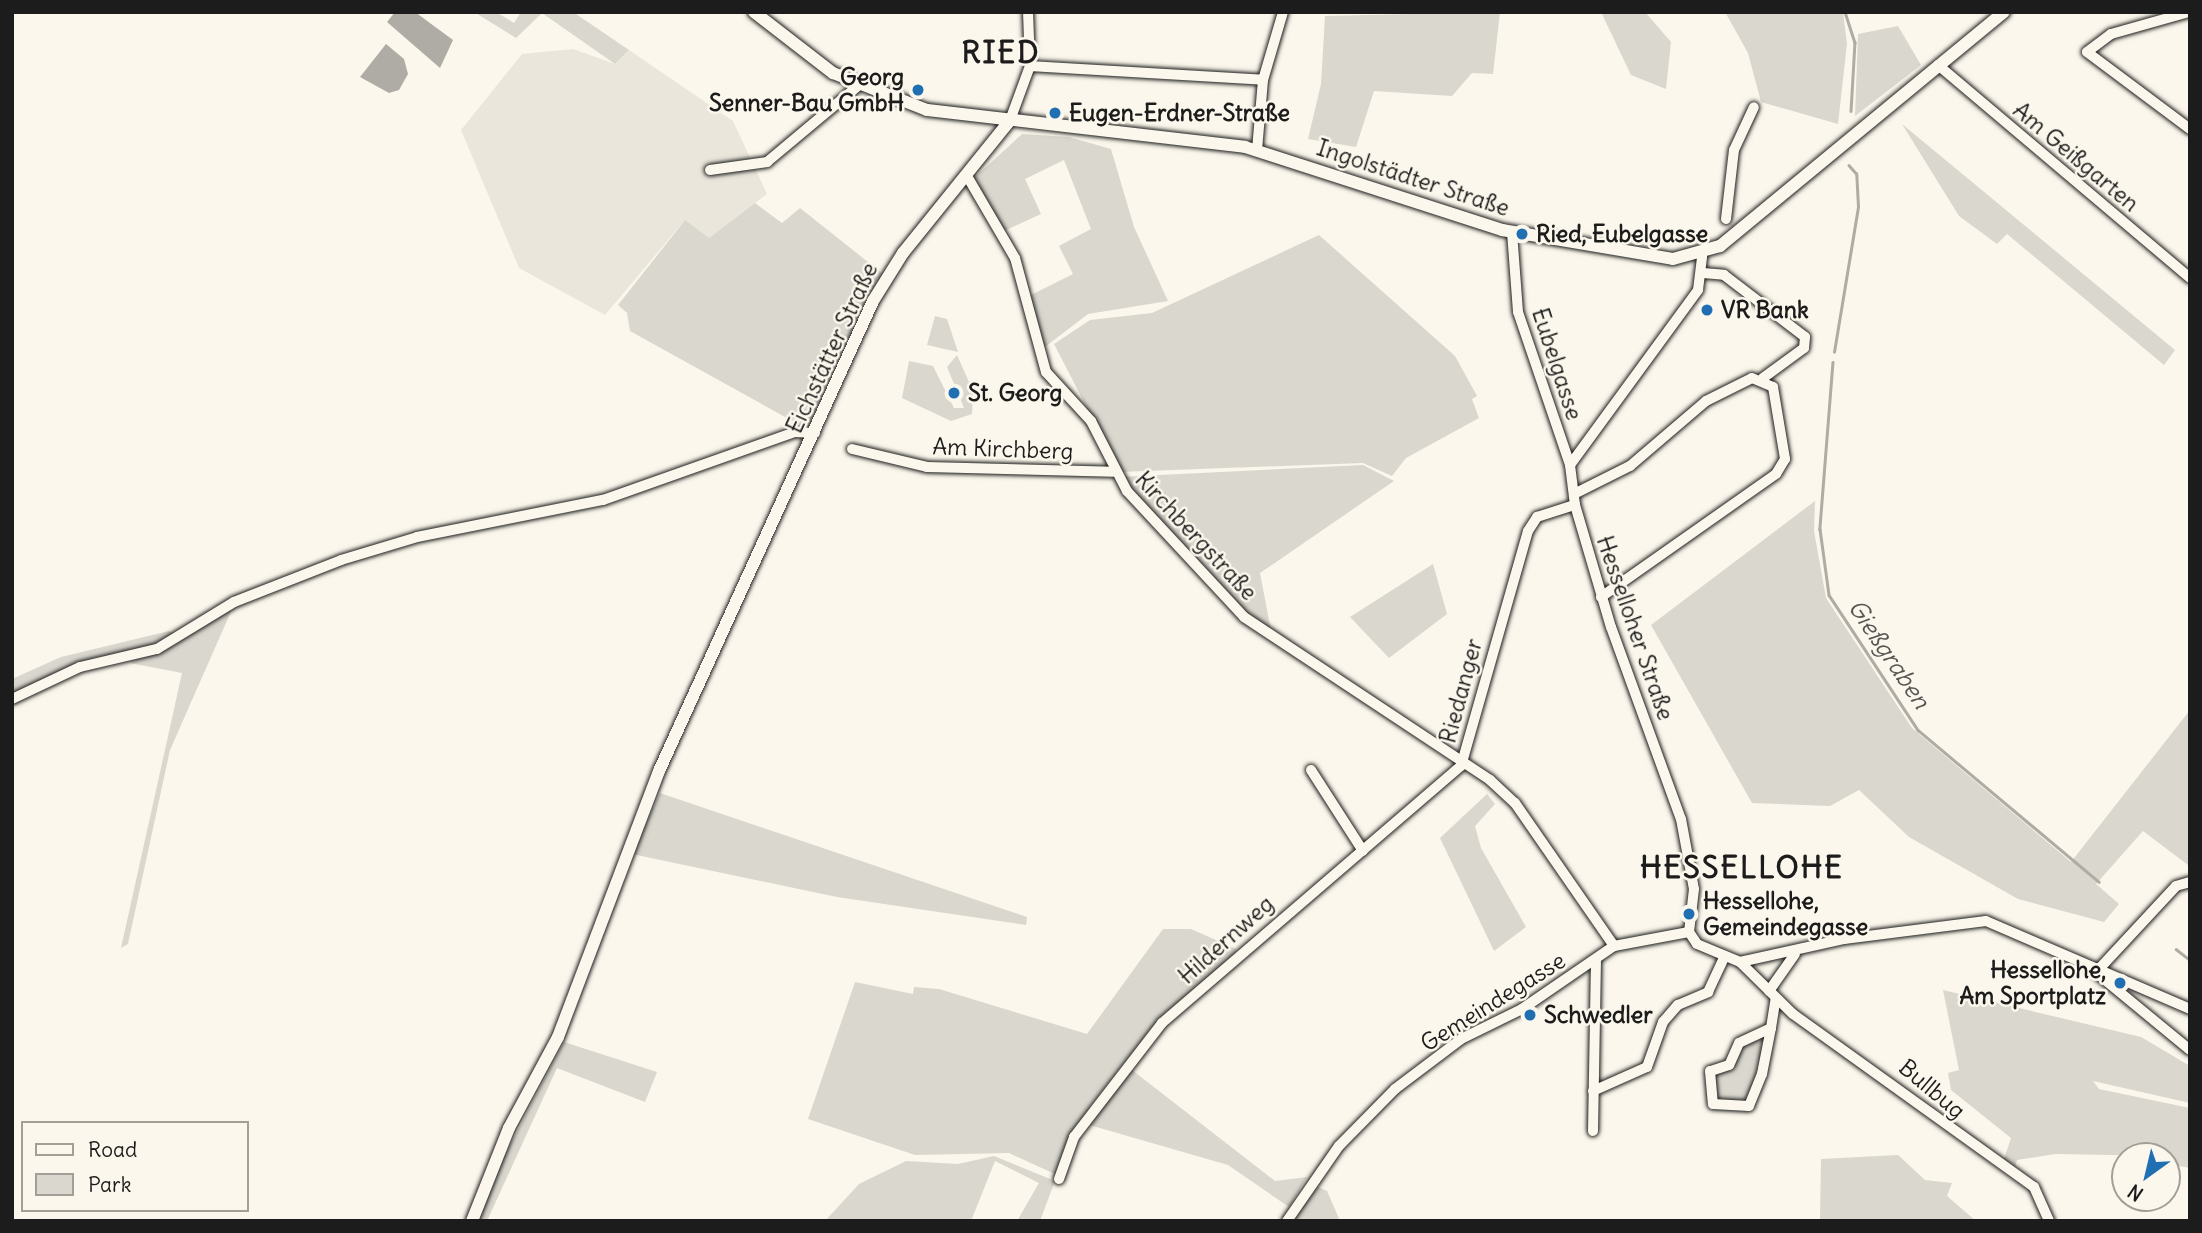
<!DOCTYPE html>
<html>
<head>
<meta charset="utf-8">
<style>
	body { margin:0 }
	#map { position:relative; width:2202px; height:1233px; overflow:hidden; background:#fbf7ec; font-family:Delius,sans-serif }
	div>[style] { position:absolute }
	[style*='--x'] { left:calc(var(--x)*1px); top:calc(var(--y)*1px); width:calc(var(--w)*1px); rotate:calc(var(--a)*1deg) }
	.built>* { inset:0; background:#eae6dc }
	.green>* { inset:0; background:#dad7ce }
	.water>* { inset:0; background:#afaca5 }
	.stream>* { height:2.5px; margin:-1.25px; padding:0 1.25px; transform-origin:1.25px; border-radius:1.25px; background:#afaca5 }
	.roads { filter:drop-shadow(0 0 2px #1c1c1c) drop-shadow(0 0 2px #1c1c1c) }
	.minor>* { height:10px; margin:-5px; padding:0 5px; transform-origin:5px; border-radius:5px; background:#fbf7ec }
	.major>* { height:12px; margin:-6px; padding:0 6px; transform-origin:6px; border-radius:6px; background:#fbf7ec }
	.dots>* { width:19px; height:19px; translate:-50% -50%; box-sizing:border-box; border:4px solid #fbf7ec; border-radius:50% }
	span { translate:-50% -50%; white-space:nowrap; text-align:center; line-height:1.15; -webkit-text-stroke:5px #fbf7ec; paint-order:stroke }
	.poi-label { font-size:23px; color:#1c1c1c; font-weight:700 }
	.right { translate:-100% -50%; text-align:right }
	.left { translate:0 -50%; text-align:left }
	.street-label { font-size:23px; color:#1c1c1c }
	.water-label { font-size:24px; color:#575653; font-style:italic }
	.district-label { font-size:30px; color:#1c1c1c; font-weight:700; letter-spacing:2px }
	.frame { position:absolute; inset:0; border:14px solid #1c1c1c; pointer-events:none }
	.legend { position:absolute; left:21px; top:1121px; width:228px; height:91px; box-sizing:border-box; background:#fbf7ec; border:2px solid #a29f99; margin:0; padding:9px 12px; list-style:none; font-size:21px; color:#1c1c1c }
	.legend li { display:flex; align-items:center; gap:14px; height:35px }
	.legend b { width:35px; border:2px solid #a29f99 }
	.north { position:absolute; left:2111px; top:1142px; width:70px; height:70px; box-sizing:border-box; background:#fbf7ec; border:2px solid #a29f99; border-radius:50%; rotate:214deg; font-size:19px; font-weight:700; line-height:28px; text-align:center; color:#1c1c1c }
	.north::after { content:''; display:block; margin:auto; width:24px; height:32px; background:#1f6fb2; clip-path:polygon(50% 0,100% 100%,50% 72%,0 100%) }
</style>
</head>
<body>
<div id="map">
	<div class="built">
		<i style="clip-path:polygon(573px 49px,615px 64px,629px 50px,733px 121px,767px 194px,709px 238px,684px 221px,605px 315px,519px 268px,461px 130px,522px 54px)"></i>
	</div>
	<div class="green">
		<i style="clip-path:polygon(474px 12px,496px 12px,514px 23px,521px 12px,573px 12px,629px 50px,615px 64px,542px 13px,516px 38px)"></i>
		<i style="clip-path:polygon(1500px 12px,1493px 74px,1472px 73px,1452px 96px,1374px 91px,1356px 147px,1308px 139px,1321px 84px,1325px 16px)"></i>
		<i style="clip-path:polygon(1601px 12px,1645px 12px,1671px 42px,1666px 89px,1631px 75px)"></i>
		<i style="clip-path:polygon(1725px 12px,1843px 12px,1847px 44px,1838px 124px,1761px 102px,1748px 53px)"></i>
		<i style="clip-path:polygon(1898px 26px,1921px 65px,1855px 116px,1858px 34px)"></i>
		<i style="clip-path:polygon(1902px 124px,2175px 350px,2164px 365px,2007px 234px,1997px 244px,1959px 216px)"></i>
		<i style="clip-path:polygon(1022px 134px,1069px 137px,1111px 149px,1134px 227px,1168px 301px,1088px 314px,1041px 350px,1029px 296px,1073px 274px,1059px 246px,1091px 229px,1064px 160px,1025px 179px,1041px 214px,1004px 231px,974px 178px)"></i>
		<i style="clip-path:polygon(755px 203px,782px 223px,800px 208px,883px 274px,812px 422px,803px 427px,630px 331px,627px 313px,618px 305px,685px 220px,709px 238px)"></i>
		<i style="clip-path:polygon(1319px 235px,1455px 356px,1477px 396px,1472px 399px,1479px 418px,1406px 458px,1392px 476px,1363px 463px,1120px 472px,1054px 344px,1090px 320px,1152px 313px)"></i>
		<i style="clip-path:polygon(935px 316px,947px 319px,958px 352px,927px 345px)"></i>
		<i style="clip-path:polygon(957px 355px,973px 391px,972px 414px,951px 421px,902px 398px,909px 361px,933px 366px,954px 408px,964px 408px,947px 367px)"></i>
		<i style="clip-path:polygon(1363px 465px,1394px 481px,1260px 573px,1271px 631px,1234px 603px,1119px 477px)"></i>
		<i style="clip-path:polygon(1815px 501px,1814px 531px,1826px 598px,1912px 728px,2071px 862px,2190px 710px,2188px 865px,2143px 831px,2096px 884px,2119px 904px,2104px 922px,2018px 899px,1909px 837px,1859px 790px,1830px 806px,1752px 803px,1651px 625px)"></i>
		<i style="clip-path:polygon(1433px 564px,1447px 614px,1389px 658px,1350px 617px)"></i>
		<i style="clip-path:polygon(233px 607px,170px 750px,128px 944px,121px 948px,182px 673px,130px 663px)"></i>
		<i style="clip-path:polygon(169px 631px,175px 633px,149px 652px,111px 659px,12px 697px,12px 679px,61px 657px)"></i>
		<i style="clip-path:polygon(660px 793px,1027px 917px,1026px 925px,837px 897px,632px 854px)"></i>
		<i style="clip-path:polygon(1487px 794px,1495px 804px,1475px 826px,1481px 848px,1526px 927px,1494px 951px,1440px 838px)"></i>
		<i style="clip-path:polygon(1163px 929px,1191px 929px,1236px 949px,1235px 958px,1154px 1025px,1090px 1106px,1057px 1175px,1009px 1153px,915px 1155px,808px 1119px,855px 982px,913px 994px,914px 987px,939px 989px,1087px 1034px)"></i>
		<i style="clip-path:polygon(1943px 990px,2141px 1037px,2190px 1066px,2190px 1103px,2093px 1081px,2099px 1089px,2190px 1108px,2190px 1168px,2167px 1164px,2167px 1156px,2055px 1154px,2017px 1160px,2015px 1167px,2004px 1159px,2011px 1138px,1951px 1090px,1948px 1073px,1959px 1070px)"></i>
		<i style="clip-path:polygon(1765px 1039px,1748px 1102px,1712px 1098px,1713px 1074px,1731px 1069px,1740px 1045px)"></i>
		<i style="clip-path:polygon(564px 1042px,657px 1072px,645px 1102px,557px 1068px,487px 1221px,478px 1221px,495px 1174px)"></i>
		<i style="clip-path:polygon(1132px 1070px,1275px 1181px,1307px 1177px,1289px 1207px,1228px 1165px,1086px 1124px)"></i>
		<i style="clip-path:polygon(1898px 1155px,1925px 1180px,1952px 1183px,1947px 1196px,1976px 1221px,1820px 1221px,1821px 1159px)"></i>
		<i style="clip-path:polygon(994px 1156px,1055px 1181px,1040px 1221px,1017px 1221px,1039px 1183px,995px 1161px,971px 1221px,825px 1221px,859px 1184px,906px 1161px,958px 1164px)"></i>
		<i style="clip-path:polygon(1314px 1185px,1327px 1191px,1340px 1221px,1293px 1221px)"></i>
	</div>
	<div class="water">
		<i style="clip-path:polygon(395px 12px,415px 12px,453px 40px,440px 68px,387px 22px)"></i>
		<i style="clip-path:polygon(386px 44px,404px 59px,408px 74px,399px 90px,389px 93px,360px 77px)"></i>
	</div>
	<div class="stream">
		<i style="--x:1845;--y:12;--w:32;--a:72"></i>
		<i style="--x:1855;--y:42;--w:69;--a:93.3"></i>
		<i style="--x:1834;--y:352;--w:147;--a:-80.6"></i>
		<i style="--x:1858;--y:207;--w:33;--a:-93"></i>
		<i style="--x:1856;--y:174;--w:11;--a:-131"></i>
		<i style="--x:1833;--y:362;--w:168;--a:94.5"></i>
		<i style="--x:1820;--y:529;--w:67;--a:82.2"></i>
		<i style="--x:1829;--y:595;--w:162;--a:56.6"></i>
		<i style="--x:1918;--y:730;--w:236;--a:40"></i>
		<i style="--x:2176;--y:949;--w:18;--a:38"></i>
	</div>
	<div class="roads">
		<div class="minor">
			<i style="--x:2189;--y:12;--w:81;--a:164.2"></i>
			<i style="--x:2111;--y:34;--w:30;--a:143"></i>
			<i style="--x:2087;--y:52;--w:129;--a:36.8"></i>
			<i style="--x:1938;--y:65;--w:330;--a:40.2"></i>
			<i style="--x:1030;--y:66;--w:233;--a:3.4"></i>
			<i style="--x:1009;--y:123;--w:61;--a:-69.8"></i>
			<i style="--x:1030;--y:66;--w:54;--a:-92.1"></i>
			<i style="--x:1257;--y:150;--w:70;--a:-85.1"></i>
			<i style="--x:1263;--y:80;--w:71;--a:-73.6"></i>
			<i style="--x:710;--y:170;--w:58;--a:-8"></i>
			<i style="--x:767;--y:162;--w:119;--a:-39.9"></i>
			<i style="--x:967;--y:176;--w:95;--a:59.7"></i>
			<i style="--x:1015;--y:258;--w:118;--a:74.8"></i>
			<i style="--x:1046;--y:372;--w:67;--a:47.4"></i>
			<i style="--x:1091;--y:421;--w:79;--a:62.8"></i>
			<i style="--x:1127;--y:491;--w:172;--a:47.1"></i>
			<i style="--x:1244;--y:617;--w:295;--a:33.5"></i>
			<i style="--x:1490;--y:780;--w:34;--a:43"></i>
			<i style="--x:1515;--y:803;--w:174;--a:55.3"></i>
			<i style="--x:1726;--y:219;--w:69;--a:-83.4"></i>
			<i style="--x:1734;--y:150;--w:47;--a:-65.1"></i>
			<i style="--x:1512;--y:232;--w:80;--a:85.7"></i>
			<i style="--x:1518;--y:312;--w:162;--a:71.2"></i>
			<i style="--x:1570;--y:465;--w:40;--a:82.9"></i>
			<i style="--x:1575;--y:505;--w:127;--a:73.6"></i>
			<i style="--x:1611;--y:627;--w:204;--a:70"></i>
			<i style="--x:1681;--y:819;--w:71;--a:79.5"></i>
			<i style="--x:1694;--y:889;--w:43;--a:96.6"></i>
			<i style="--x:1689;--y:932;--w:14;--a:56"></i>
			<i style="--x:1697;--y:944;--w:47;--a:22.7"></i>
			<i style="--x:1740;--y:962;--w:107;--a:-12.5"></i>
			<i style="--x:1844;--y:939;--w:143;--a:-7.2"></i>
			<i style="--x:1986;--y:921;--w:222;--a:23.3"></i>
			<i style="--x:1703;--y:273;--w:21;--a:5"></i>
			<i style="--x:1724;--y:275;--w:102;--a:37.4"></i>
			<i style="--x:1805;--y:337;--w:11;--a:95"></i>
			<i style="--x:1804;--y:348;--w:51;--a:143.8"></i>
			<i style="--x:852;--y:449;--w:77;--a:13.5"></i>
			<i style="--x:927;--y:467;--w:186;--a:1.5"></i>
			<i style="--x:1570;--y:465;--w:217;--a:-53.8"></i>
			<i style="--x:1698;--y:290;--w:34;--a:-83"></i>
			<i style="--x:1574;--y:494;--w:63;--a:-26.6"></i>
			<i style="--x:1630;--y:466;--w:100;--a:-40.5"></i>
			<i style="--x:1706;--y:401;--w:51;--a:-26.6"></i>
			<i style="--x:1752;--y:378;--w:23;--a:23"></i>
			<i style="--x:1773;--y:387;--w:73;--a:80.5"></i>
			<i style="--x:1785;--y:459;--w:17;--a:121"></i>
			<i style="--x:1776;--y:474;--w:214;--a:144.9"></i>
			<i style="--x:12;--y:699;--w:75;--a:-25.2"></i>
			<i style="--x:80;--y:667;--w:79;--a:-13.2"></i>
			<i style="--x:157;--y:649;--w:90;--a:-31.4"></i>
			<i style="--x:234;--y:602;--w:115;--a:-21.4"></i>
			<i style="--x:341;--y:560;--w:79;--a:-16.8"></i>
			<i style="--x:417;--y:537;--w:190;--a:-11.3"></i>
			<i style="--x:603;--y:500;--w:204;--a:-19.5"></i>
			<i style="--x:795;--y:432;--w:20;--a:3"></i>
			<i style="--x:1461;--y:766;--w:244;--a:-74.1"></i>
			<i style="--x:1528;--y:531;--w:17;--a:-57"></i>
			<i style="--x:1537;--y:517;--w:40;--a:-18"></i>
			<i style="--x:1311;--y:770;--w:96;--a:57.3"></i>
			<i style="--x:1740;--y:962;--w:74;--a:44.5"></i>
			<i style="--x:1793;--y:1014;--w:297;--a:35.7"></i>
			<i style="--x:2034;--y:1187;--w:37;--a:66"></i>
			<i style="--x:2088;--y:966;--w:132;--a:39.5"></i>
			<i style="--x:2099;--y:969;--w:113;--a:-47.1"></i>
			<i style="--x:2176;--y:886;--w:15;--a:-16"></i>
			<i style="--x:1769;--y:991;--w:45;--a:-54.9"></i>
			<i style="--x:1771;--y:1028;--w:35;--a:155"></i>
			<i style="--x:1739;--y:1043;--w:24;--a:114"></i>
			<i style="--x:1729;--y:1065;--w:20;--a:162"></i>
			<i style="--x:1710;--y:1071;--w:33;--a:85"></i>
			<i style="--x:1713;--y:1104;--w:36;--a:3"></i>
			<i style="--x:1749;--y:1106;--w:35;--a:-68"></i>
			<i style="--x:1762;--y:1074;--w:47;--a:-78.9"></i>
			<i style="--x:1771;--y:1028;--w:30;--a:-81"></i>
			<i style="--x:1593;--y:1091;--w:59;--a:-24"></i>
			<i style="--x:1647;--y:1067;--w:48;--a:-70.4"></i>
			<i style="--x:1663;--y:1022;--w:23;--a:-49"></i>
			<i style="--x:1678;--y:1005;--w:33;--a:-23"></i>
			<i style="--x:1708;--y:992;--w:38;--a:-65"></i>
			<i style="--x:1593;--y:1131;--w:171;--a:-89"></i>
			<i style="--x:1059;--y:1179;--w:45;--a:-70.3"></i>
			<i style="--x:1074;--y:1137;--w:144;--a:-52.3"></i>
			<i style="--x:1162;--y:1023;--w:394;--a:-40.7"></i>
			<i style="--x:1287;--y:1221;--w:91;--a:-55.3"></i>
			<i style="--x:1339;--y:1146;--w:80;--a:-45.5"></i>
			<i style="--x:1395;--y:1089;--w:83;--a:-37.1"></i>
			<i style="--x:1461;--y:1039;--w:68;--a:-26.2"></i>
			<i style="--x:1522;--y:1009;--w:112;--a:-34.4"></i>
			<i style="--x:1614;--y:946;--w:76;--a:-10.6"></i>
		</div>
		<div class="major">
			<i style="--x:754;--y:12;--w:100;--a:37.7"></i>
			<i style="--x:833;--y:73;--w:101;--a:21.5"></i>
			<i style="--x:927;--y:110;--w:320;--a:6.6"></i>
			<i style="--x:1245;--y:147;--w:270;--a:17.9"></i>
			<i style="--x:1502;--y:230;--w:173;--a:9.6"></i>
			<i style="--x:1673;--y:259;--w:49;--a:-15.5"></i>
			<i style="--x:1720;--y:246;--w:368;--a:-39.5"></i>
			<i style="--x:472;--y:1221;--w:100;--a:-68.3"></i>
			<i style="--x:509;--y:1128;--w:103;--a:-61.7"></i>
			<i style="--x:558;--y:1037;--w:285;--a:-69.2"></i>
			<i style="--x:659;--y:771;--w:516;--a:-65.52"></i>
			<i style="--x:873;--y:301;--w:57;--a:-58"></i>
			<i style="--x:903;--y:253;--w:167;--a:-51.1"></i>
		</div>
	</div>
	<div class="dots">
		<i style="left:918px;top:90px;background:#1f6fb2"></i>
		<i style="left:1055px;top:113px;background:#1f6fb2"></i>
		<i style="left:1522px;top:234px;background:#1f6fb2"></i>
		<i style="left:1707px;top:310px;background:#1f6fb2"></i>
		<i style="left:954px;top:393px;background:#1f6fb2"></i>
		<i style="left:1689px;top:914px;background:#1f6fb2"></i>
		<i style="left:2120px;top:983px;background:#1f6fb2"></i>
		<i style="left:1530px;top:1015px;background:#1f6fb2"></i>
	</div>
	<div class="poi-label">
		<span class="right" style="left:904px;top:90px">Georg<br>Senner-Bau GmbH</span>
		<span class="left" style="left:1069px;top:113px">Eugen-Erdner-Straße</span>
		<span class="left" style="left:1536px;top:234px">Ried, Eubelgasse</span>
		<span class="left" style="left:1721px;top:310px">VR Bank</span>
		<span class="left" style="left:968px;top:393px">St. Georg</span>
		<span class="left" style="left:1703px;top:914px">Hessellohe,<br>Gemeindegasse</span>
		<span class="right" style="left:2106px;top:983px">Hessellohe,<br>Am Sportplatz</span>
		<span class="left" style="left:1544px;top:1015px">Schwedler</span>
	</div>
	<div class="street-label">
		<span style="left:2076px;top:157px;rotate:40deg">Am Geißgarten</span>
		<span style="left:1413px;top:178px;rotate:18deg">Ingolstädter Straße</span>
		<span style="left:832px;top:348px;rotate:-65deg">Eichstätter Straße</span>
		<span style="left:1557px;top:364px;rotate:72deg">Eubelgasse</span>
		<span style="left:1003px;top:449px;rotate:2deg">Am Kirchberg</span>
		<span style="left:1196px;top:536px;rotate:47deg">Kirchbergstraße</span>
		<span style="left:1635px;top:628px;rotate:71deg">Hesselloher Straße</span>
		<span style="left:1461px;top:691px;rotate:-75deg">Riedanger</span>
		<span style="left:1226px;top:940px;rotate:-42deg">Hildernweg</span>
		<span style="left:1493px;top:1002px;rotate:-32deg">Gemeindegasse</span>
		<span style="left:1932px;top:1089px;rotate:40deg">Bullbug</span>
	</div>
	<div class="water-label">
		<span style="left:1889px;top:654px;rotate:56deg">Gießgraben</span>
	</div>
	<div class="district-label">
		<span style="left:1001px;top:52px">RIED</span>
		<span style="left:1742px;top:867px">HESSELLOHE</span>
	</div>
	<div class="frame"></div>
	<ul class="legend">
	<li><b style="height:9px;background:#fbf7ec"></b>Road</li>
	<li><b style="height:19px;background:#dad7ce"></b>Park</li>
	</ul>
	<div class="north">N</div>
</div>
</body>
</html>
